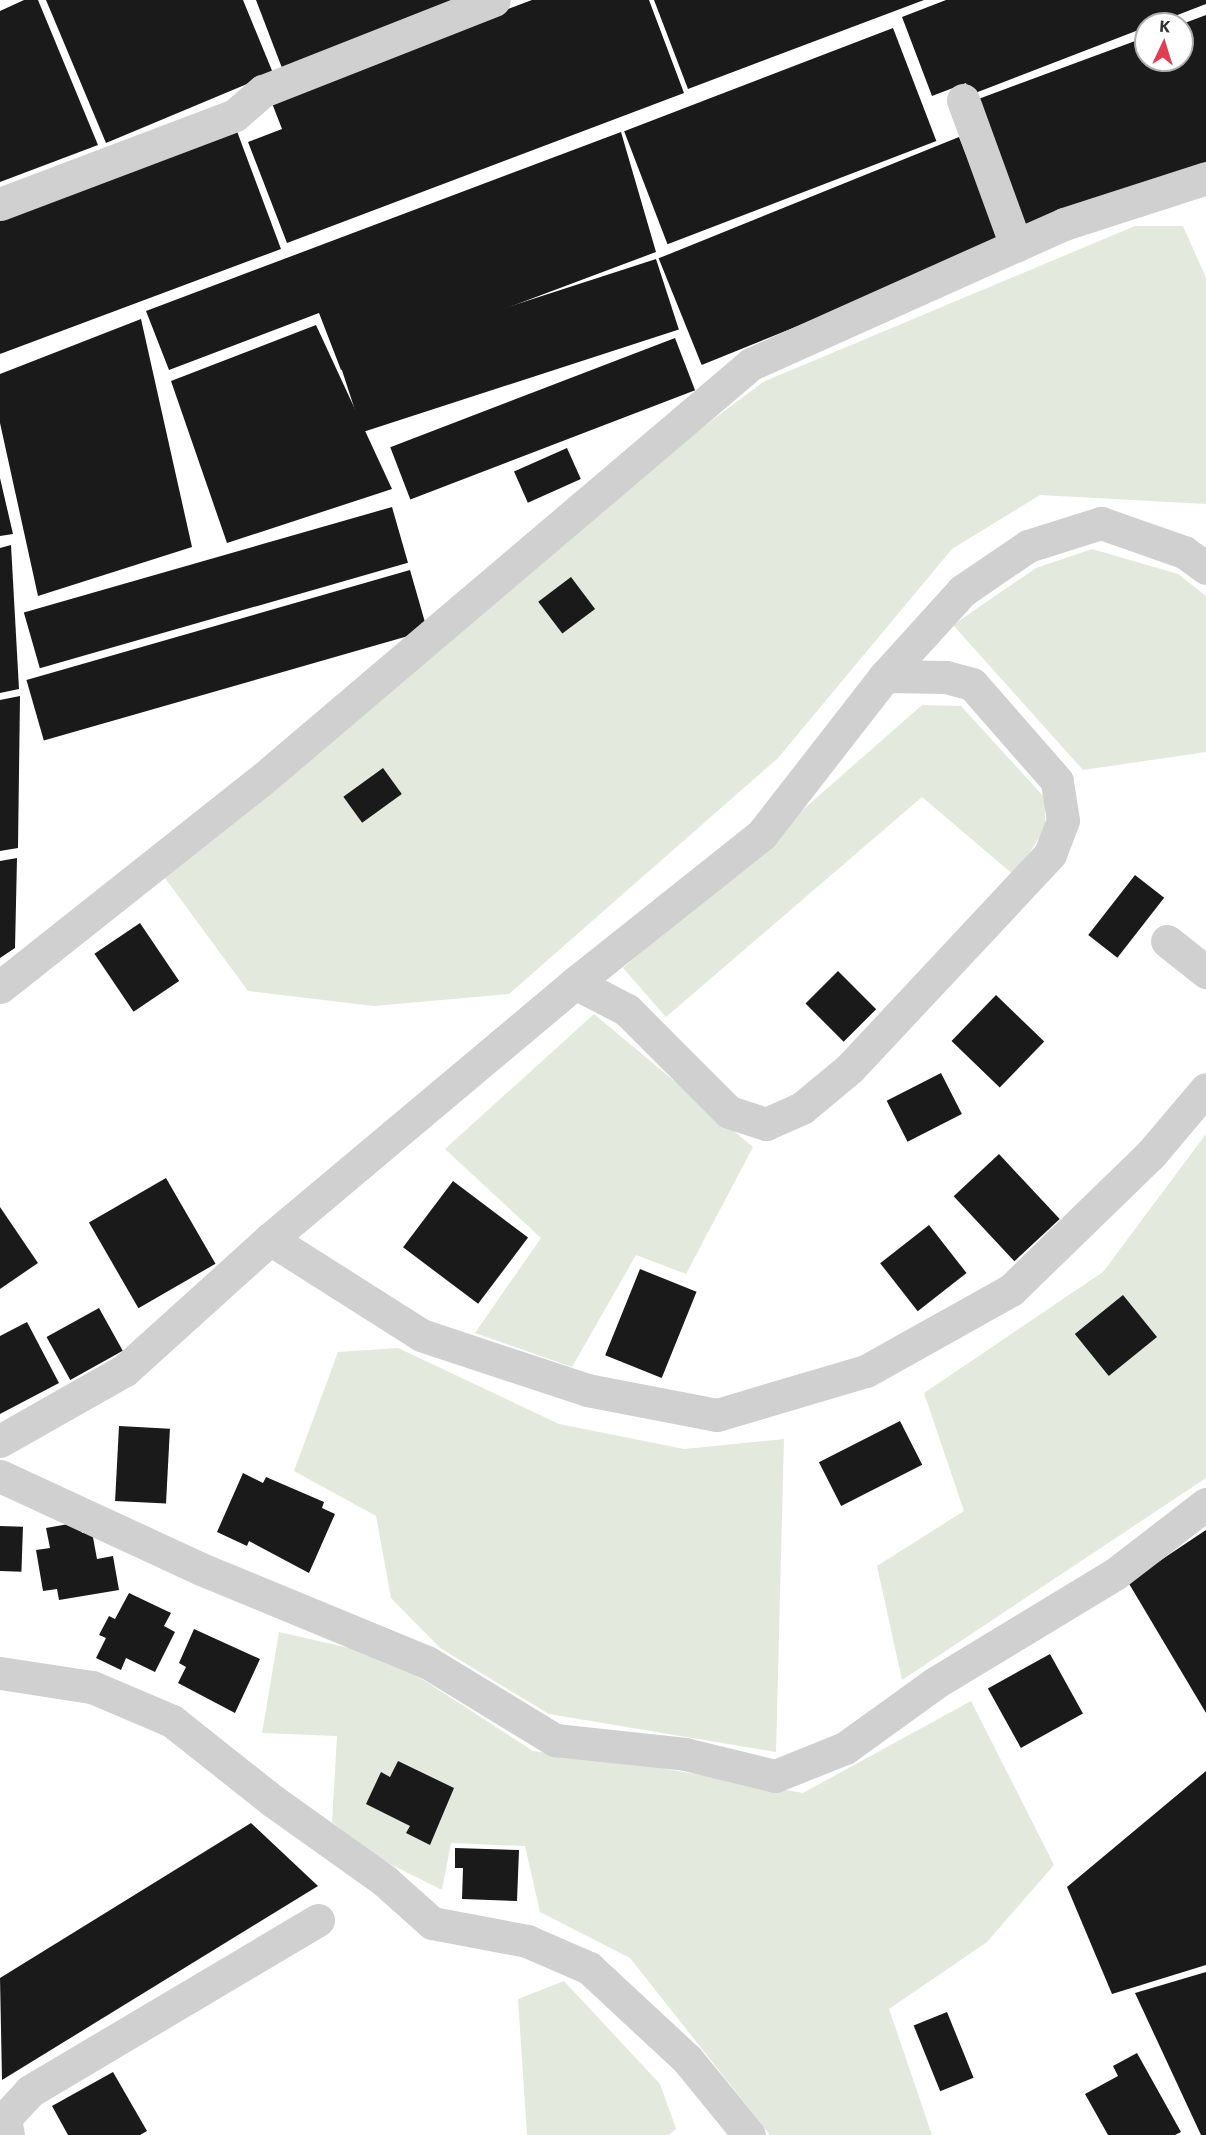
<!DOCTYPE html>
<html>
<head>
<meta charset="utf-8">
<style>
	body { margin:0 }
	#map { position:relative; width:1206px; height:2135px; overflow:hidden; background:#fff; font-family:Commissioner,sans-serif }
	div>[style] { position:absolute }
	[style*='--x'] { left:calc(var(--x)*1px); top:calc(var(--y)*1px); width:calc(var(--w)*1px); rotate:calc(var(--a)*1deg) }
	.green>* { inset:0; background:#e3e9dc }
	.building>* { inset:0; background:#1a1a1a; transform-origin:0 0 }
	.minor>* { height:33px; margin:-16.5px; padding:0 16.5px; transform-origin:16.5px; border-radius:16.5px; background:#d0d0d0 }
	span { translate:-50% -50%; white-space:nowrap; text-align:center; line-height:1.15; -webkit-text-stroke:6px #fff; paint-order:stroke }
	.north { position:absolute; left:1134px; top:12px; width:60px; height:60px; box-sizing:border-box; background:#fff; border:2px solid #adadad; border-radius:50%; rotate:4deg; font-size:16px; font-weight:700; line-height:24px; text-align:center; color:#333 }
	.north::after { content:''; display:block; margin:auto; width:21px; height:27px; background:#e03f53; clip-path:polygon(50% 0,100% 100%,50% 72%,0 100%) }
</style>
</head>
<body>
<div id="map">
	<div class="green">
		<i style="clip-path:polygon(1135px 226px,1183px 226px,1206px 278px,1206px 504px,1040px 495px,952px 549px,778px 758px,509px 994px,374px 1006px,248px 991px,165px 878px,653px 465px,763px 382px)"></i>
		<i style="clip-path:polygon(1092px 549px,1178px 574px,1206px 596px,1206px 752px,1083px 770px,953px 625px,1036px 568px)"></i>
		<i style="clip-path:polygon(922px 705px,961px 706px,1045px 798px,1045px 828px,1015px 876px,922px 797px,666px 1017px,623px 968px)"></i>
		<i style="clip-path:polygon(594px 1014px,753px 1147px,686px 1274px,636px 1255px,572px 1367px,475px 1333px,541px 1238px,445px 1149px)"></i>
		<i style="clip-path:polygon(1206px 1134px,1206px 1478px,902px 1680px,877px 1566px,964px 1511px,924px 1393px,1103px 1272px)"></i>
		<i style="clip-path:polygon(398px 1348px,559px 1424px,684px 1449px,784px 1439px,776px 1752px,549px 1714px,440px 1648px,391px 1598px,376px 1516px,294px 1471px,338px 1352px)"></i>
		<i style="clip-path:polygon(279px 1632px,388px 1657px,533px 1751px,649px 1766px,803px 1793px,971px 1701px,1054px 1865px,987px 1942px,889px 2009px,932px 2135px,770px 2135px,630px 1958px,540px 1912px,525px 1846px,451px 1843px,442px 1890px,372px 1855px,332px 1822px,337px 1736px,262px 1733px)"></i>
		<i style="clip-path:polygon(564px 1981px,660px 2084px,676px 2129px,669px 2135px,527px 2135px,518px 1999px)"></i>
	</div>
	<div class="building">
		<i style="clip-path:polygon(24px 0,38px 0,98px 145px,0 182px,0 11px)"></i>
		<i style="clip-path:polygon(46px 0,243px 0,273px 73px,106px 143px)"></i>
		<i style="clip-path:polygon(256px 0,458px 0,282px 68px)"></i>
		<i style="clip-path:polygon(532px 0,649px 0,684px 93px,287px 243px,248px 142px,282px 129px,270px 98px)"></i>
		<i style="clip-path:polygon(654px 0,924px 0,688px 89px)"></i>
		<i style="clip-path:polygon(946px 0,1206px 0,1206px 4px,970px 95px,966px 83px,932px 96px,902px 17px)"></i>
		<i style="clip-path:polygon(1206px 15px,1206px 162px,1021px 230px,973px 101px,1146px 37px,1146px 60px,1182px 60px,1182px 24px)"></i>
		<i style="left:893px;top:28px;width:121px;height:288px;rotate:69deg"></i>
		<i style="clip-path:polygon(235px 126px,281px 249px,0 354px,0 214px)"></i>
		<i style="clip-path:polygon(621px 132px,656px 252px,341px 370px,319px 313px,169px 370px,146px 311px)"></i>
		<i style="left:959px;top:137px;width:115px;height:324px;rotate:68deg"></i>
		<i style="left:656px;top:259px;width:74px;height:333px;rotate:72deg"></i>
		<i style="clip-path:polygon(141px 319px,192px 547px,38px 596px,0 423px,0 374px)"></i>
		<i style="clip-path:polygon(316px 325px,392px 489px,227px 543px,171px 381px)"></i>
		<i style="left:675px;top:338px;width:56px;height:305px;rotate:69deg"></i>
		<i style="left:567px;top:448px;width:34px;height:58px;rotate:66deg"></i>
		<i style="clip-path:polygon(0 478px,13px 534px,0 536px)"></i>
		<i style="left:392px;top:507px;width:58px;height:383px;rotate:74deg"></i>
		<i style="clip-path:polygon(11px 545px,19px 689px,0 693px,0 548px)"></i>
		<i style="left:410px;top:570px;width:63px;height:399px;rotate:74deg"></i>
		<i style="left:571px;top:577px;width:40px;height:41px;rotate:53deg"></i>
		<i style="clip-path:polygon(20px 696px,18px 848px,0 851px,0 700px)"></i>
		<i style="left:383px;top:768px;width:32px;height:49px;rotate:54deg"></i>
		<i style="clip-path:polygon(17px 858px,15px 948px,0 958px,0 861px)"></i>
		<i style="left:1135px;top:875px;width:37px;height:76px;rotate:38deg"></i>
		<i style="left:140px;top:923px;width:70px;height:55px;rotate:56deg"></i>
		<i style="left:838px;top:971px;width:54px;height:46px;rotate:45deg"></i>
		<i style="left:996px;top:995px;width:67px;height:64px;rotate:44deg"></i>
		<i style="left:941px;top:1073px;width:46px;height:61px;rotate:63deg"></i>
		<i style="left:999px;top:1154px;width:89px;height:62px;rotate:47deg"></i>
		<i style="left:166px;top:1178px;width:99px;height:89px;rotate:60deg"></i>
		<i style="left:453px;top:1181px;width:94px;height:83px;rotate:37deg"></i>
		<i style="clip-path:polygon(0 1207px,38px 1263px,0 1289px)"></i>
		<i style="left:929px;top:1225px;width:61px;height:62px;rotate:52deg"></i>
		<i style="left:640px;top:1269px;width:61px;height:93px;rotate:22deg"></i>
		<i style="left:1123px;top:1295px;width:54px;height:62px;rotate:51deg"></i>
		<i style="left:99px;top:1308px;width:49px;height:60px;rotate:61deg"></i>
		<i style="clip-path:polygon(27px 1322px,59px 1383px,0 1414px,0 1336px)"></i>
		<i style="left:900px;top:1421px;width:49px;height:91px;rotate:63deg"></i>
		<i style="left:119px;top:1426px;width:51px;height:75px;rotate:3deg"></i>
		<i style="clip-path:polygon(243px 1473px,263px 1483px,266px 1477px,324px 1502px,322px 1508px,335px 1514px,309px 1573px,249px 1541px,247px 1546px,217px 1532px)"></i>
		<i style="clip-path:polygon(80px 1522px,82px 1533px,92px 1532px,97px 1559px,113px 1556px,119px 1590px,59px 1600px,57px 1589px,43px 1591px,36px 1550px,50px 1548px,46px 1528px)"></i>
		<i style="left:0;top:1526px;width:23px;height:45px;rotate:2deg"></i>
		<i style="clip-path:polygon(1206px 1530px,1206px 1713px,1128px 1582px)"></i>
		<i style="clip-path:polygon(129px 1593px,171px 1613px,164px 1626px,175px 1632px,155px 1672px,126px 1658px,121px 1670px,96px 1658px,106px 1638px,99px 1635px,109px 1616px,115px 1619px)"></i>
		<i style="clip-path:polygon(194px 1629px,260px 1659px,235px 1713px,178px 1683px,186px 1667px,179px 1663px)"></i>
		<i style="left:1050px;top:1654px;width:68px;height:71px;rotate:61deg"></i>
		<i style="clip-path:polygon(398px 1761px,454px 1788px,430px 1845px,406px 1833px,410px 1826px,366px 1804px,381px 1772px,390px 1777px)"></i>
		<i style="clip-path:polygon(1206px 1771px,1206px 1965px,1112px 1994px,1067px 1887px)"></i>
		<i style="clip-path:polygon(251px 1823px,318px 1886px,2px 2080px,0 1978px)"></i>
		<i style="clip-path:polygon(455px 1848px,519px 1850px,517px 1901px,462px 1899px,463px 1868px,455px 1868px)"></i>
		<i style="clip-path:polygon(1206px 1972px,1206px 2135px,1201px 2135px,1135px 1993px)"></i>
		<i style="left:947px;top:2012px;width:71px;height:36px;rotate:68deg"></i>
		<i style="clip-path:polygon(1137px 2053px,1181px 2132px,1175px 2135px,1108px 2135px,1085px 2094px,1118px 2076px,1113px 2066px)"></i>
		<i style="clip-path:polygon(113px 2072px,147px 2131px,140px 2135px,68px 2135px,52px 2106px)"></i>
	</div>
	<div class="minor">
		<i style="--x:963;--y:100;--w:155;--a:70"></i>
		<i style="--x:0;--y:204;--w:251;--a:-20.7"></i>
		<i style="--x:235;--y:115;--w:37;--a:-41"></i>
		<i style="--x:263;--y:91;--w:248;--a:-21.5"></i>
		<i style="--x:1167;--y:941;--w:50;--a:38.5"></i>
		<i style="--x:575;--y:983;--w:59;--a:27.4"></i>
		<i style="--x:627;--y:1010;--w:144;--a:45"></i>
		<i style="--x:729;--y:1112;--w:39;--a:18"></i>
		<i style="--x:766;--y:1124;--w:39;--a:-24"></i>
		<i style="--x:802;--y:1108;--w:62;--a:-39.8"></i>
		<i style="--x:850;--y:1068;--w:293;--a:-46.9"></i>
		<i style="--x:1050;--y:854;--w:36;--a:-69"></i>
		<i style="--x:1063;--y:820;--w:39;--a:-99"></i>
		<i style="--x:1057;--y:781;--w:129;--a:-131.2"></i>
		<i style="--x:972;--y:684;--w:28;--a:-165"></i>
		<i style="--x:945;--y:677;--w:60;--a:-179"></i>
		<i style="--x:0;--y:987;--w:330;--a:-38.4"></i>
		<i style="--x:259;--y:782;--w:646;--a:-40.35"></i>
		<i style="--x:751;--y:364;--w:343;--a:-24.1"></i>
		<i style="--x:1064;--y:224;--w:149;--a:-17.9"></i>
		<i style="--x:270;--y:1239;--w:179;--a:32.4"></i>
		<i style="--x:421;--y:1335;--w:175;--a:18.3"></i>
		<i style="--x:587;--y:1390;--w:132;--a:10.9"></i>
		<i style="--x:717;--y:1415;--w:155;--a:-16.5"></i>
		<i style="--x:866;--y:1371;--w:166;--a:-29.2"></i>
		<i style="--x:1011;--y:1290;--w:195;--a:-44.2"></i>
		<i style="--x:1151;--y:1154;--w:85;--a:-49.8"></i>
		<i style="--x:0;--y:1441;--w:144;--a:-29.6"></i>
		<i style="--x:125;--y:1370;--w:195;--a:-42.1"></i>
		<i style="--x:270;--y:1239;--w:398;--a:-40"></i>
		<i style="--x:575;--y:983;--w:239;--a:-38.5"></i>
		<i style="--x:762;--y:834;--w:200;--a:-52.1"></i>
		<i style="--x:885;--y:676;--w:115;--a:-47.8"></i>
		<i style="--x:962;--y:591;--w:80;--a:-34.3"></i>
		<i style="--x:1028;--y:546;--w:77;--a:-17.5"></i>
		<i style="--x:1101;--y:523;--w:88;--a:19.3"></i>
		<i style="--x:1184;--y:552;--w:27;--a:36"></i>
		<i style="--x:0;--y:1476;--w:221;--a:24.8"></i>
		<i style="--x:201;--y:1569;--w:244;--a:22.4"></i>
		<i style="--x:427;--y:1662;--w:150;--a:31.4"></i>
		<i style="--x:555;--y:1740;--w:131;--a:6.1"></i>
		<i style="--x:685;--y:1754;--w:93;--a:13.7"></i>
		<i style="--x:775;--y:1776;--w:75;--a:-21.8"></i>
		<i style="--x:845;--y:1748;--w:111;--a:-35.8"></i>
		<i style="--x:935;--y:1683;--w:210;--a:-31.2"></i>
		<i style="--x:1115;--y:1574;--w:115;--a:-37.6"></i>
		<i style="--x:0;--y:1673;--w:93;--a:8.7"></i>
		<i style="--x:92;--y:1687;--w:87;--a:23"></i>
		<i style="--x:172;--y:1721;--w:129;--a:38.4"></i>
		<i style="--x:273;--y:1801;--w:138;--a:35.5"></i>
		<i style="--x:385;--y:1881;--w:63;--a:41.8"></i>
		<i style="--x:432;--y:1923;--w:97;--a:10.7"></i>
		<i style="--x:527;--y:1941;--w:68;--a:23.5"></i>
		<i style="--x:589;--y:1968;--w:134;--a:42.9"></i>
		<i style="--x:687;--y:2059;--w:98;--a:50.8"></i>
		<i style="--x:8;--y:2135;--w:17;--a:-100"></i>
		<i style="--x:5;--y:2118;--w:37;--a:-47"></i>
		<i style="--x:30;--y:2091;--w:335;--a:-30.7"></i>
	</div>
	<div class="north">K</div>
</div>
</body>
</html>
